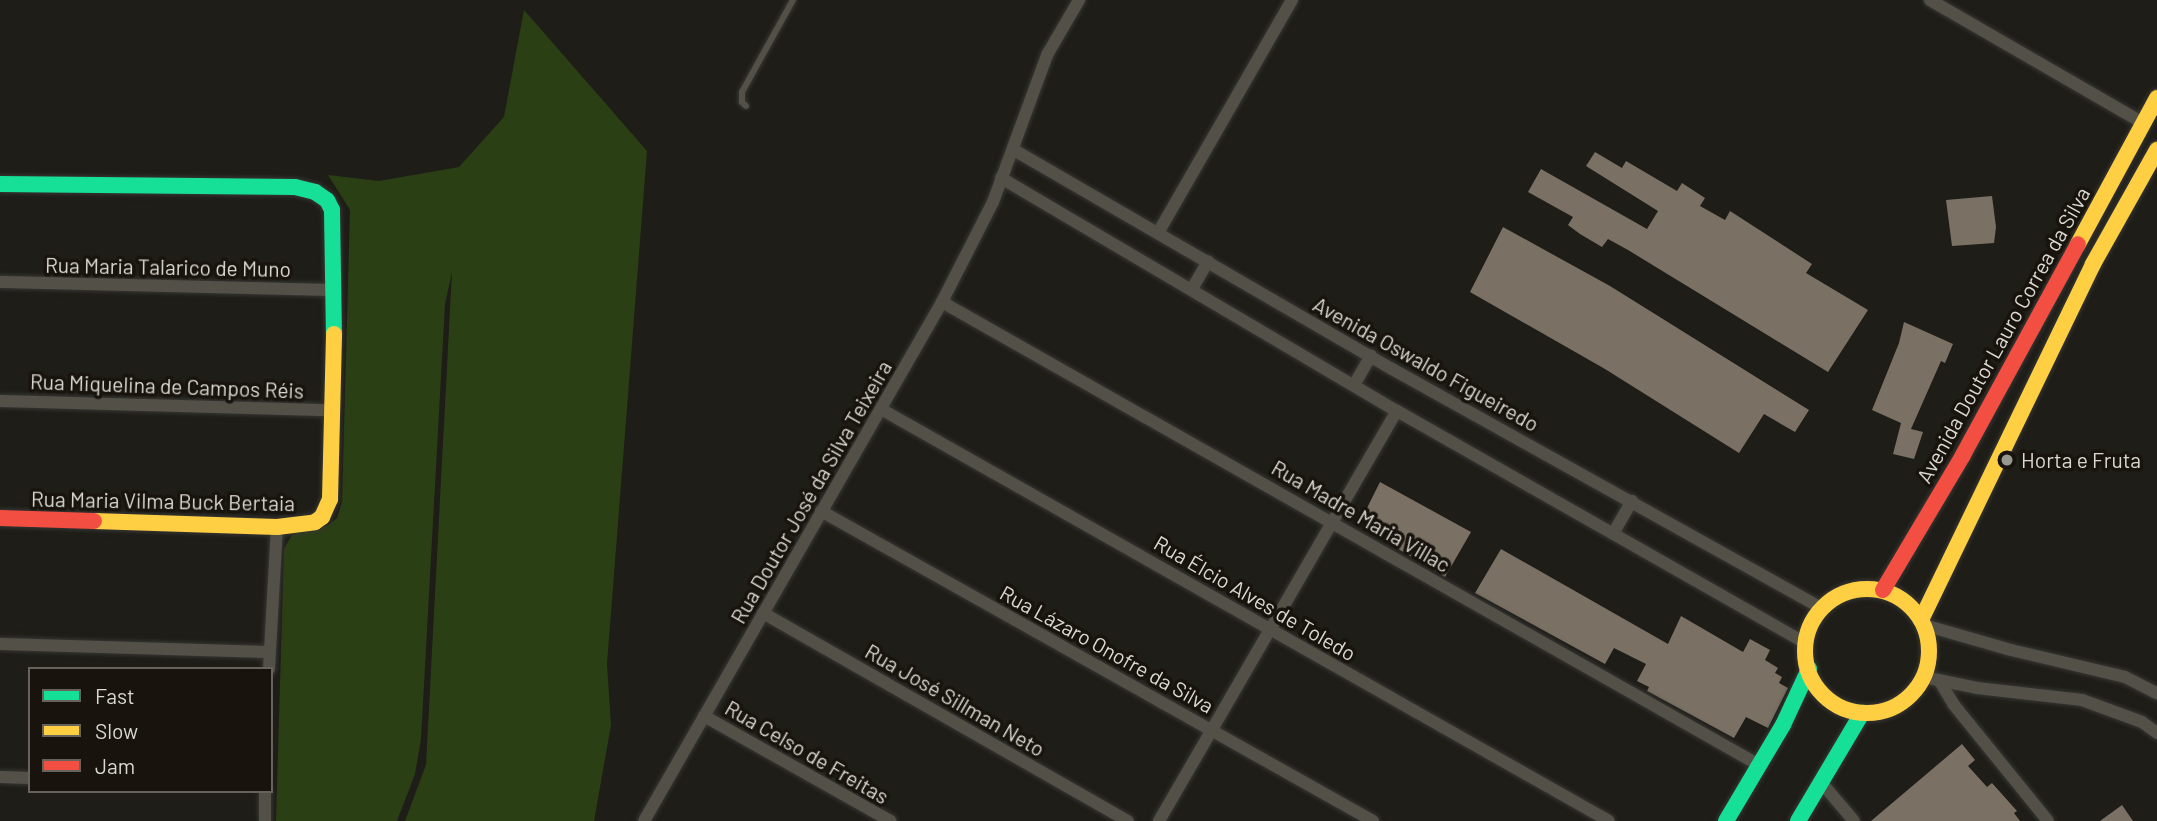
<!DOCTYPE html>
<html>
<head>
<meta charset="utf-8">
<style>
	body { margin:0 }
	#map { position:relative; width:2157px; height:821px; overflow:hidden; background:#1e1d18; font-family:Barlow,sans-serif }
	div>[style] { position:absolute }
	[style*='--x'] { left:calc(var(--x)*1px); top:calc(var(--y)*1px); width:calc(var(--w)*1px); rotate:calc(var(--a)*1deg) }
	.green>* { inset:0; background:#2b3f15 }
	.building>* { inset:0; background:#7a7164 }
	.roads { filter:drop-shadow(0 0 2px #373633) drop-shadow(0 0 2px #373633) }
	.lane>* { height:6px; margin:-3px; padding:0 3px; transform-origin:3px; border-radius:3px; background:#535048 }
	.street>* { height:12px; margin:-6px; padding:0 6px; transform-origin:6px; border-radius:6px; background:#535048 }
	.fast>* { height:16px; margin:-8px; padding:0 8px; transform-origin:8px; border-radius:8px; background:#16e098 }
	.slow>* { height:16px; margin:-8px; padding:0 8px; transform-origin:8px; border-radius:8px; background:#ffcf43 }
	.slow>.ring { margin:-8px; padding:0; box-sizing:content-box; background:none; border:16px solid #ffcf43; border-radius:50% }
	.jam>* { height:16px; margin:-8px; padding:0 8px; transform-origin:8px; border-radius:8px; background:#f24e42 }
	.dots>* { width:19px; height:19px; translate:-50% -50%; box-sizing:border-box; border:4px solid #18140d; border-radius:50% }
	span { translate:-50% -50%; white-space:nowrap; text-align:center; line-height:1.15; -webkit-text-stroke:7px #18140d; paint-order:stroke }
	.street-label { font-size:21px; color:#dad8d2 }
	.poi-label { font-size:21px; color:#dad8d2 }
	.left { translate:0 -50%; text-align:left }
	.legend { position:absolute; left:28px; top:667px; width:245px; height:126px; box-sizing:border-box; background:#18140d; border:2px solid #66625c; margin:0; padding:9px 12px; list-style:none; font-size:21px; color:#dad8d2 }
	.legend li { display:flex; align-items:center; gap:14px; height:35px }
	.legend b { width:35px; border:2px solid #66625c }
</style>
</head>
<body>
<div id="map">
	<div class="green">
		<i style="clip-path:polygon(524px 10px,647px 151px,607px 664px,611px 725px,594px 821px,405px 821px,426px 765px,452px 272px,445px 304px,421px 739px,415px 774px,397px 821px,276px 821px,284px 549px,293px 533px,306px 528px,327px 526px,337px 518px,342px 502px,350px 210px,328px 175px,379px 181px,459px 167px,504px 117px)"></i>
	</div>
	<div class="building">
		<i style="clip-path:polygon(1595px 152px,1622px 168px,1626px 161px,1677px 191px,1682px 183px,1705px 198px,1700px 206px,1725px 220px,1730px 211px,1812px 264px,1806px 273px,1868px 310px,1828px 372px,1628px 250px,1608px 239px,1602px 247px,1580px 234px,1568px 225px,1573px 217px,1528px 192px,1541px 169px,1647px 229px,1658px 211px,1586px 166px)"></i>
		<i style="clip-path:polygon(1992px 196px,1996px 227px,1994px 243px,1952px 246px,1946px 200px)"></i>
		<i style="clip-path:polygon(1503px 227px,1610px 286px,1809px 410px,1795px 432px,1764px 414px,1739px 453px,1605px 369px,1470px 292px)"></i>
		<i style="clip-path:polygon(1904px 322px,1953px 344px,1945px 363px,1941px 361px,1911px 429px,1923px 432px,1914px 459px,1893px 454px,1901px 423px,1872px 410px,1899px 343px)"></i>
		<i style="clip-path:polygon(1380px 482px,1471px 532px,1445px 577px,1388px 543px,1395px 530px,1365px 512px)"></i>
		<i style="clip-path:polygon(1501px 549px,1668px 644px,1681px 616px,1743px 652px,1750px 639px,1770px 650px,1765px 660px,1778px 668px,1775px 673px,1782px 677px,1779px 683px,1788px 688px,1768px 728px,1746px 717px,1734px 738px,1647px 691px,1649px 687px,1637px 681px,1646px 664px,1614px 648px,1605px 664px,1475px 593px)"></i>
		<i style="clip-path:polygon(1962px 744px,1975px 760px,1968px 766px,1987px 787px,1992px 783px,2017px 811px,2014px 813px,2020px 821px,1871px 821px)"></i>
		<i style="clip-path:polygon(2122px 805px,2133px 821px,2100px 821px)"></i>
	</div>
	<div class="roads">
		<div class="lane">
			<i style="--x:746;--y:106;--w:6;--a:-135"></i>
			<i style="--x:742;--y:102;--w:10;--a:-90"></i>
			<i style="--x:742;--y:92;--w:105;--a:-61"></i>
		</div>
		<div class="street">
			<i style="--x:1930;--y:0;--w:246;--a:30"></i>
			<i style="--x:1014;--y:150;--w:437;--a:30.1"></i>
			<i style="--x:1392;--y:369;--w:491;--a:29.1"></i>
			<i style="--x:1001;--y:178;--w:459;--a:30.5"></i>
			<i style="--x:1397;--y:411;--w:468;--a:29.6"></i>
			<i style="--x:1158;--y:233;--w:269;--a:-60.1"></i>
			<i style="--x:0;--y:282;--w:335;--a:1.4"></i>
			<i style="--x:1192;--y:289;--w:32;--a:-60"></i>
			<i style="--x:942;--y:302;--w:939;--a:29.54"></i>
			<i style="--x:1354;--y:385;--w:34;--a:-60"></i>
			<i style="--x:0;--y:401;--w:332;--a:1.6"></i>
			<i style="--x:881;--y:409;--w:836;--a:29.51"></i>
			<i style="--x:821;--y:511;--w:633;--a:29.32"></i>
			<i style="--x:1614;--y:532;--w:36;--a:-60"></i>
			<i style="--x:763;--y:613;--w:420;--a:29.7"></i>
			<i style="--x:1924;--y:625;--w:86;--a:16.1"></i>
			<i style="--x:2007;--y:649;--w:121;--a:13.3"></i>
			<i style="--x:2125;--y:677;--w:36;--a:27"></i>
			<i style="--x:0;--y:644;--w:269;--a:1.7"></i>
			<i style="--x:269;--y:669;--w:142;--a:-86.8"></i>
			<i style="--x:1924;--y:677;--w:54;--a:11.7"></i>
			<i style="--x:1977;--y:688;--w:106;--a:6.5"></i>
			<i style="--x:2082;--y:700;--w:64;--a:20.1"></i>
			<i style="--x:2142;--y:722;--w:19;--a:36"></i>
			<i style="--x:1939;--y:680;--w:29;--a:59"></i>
			<i style="--x:1954;--y:705;--w:149;--a:51"></i>
			<i style="--x:704;--y:716;--w:214;--a:29.4"></i>
			<i style="--x:0;--y:777;--w:30;--a:2"></i>
			<i style="--x:1820;--y:781;--w:52;--a:49.6"></i>
			<i style="--x:265;--y:821;--w:30;--a:-90"></i>
			<i style="--x:644;--y:821;--w:598;--a:-60.14"></i>
			<i style="--x:942;--y:302;--w:112;--a:-63"></i>
			<i style="--x:993;--y:202;--w:157;--a:-69.8"></i>
			<i style="--x:1047;--y:55;--w:64;--a:-59.8"></i>
			<i style="--x:1159;--y:821;--w:474;--a:-59.9"></i>
		</div>
		<div class="fast">
			<i style="--x:0;--y:184;--w:295;--a:0.6"></i>
			<i style="--x:295;--y:187;--w:21;--a:14"></i>
			<i style="--x:315;--y:192;--w:14;--a:34"></i>
			<i style="--x:327;--y:200;--w:11;--a:63"></i>
			<i style="--x:332;--y:210;--w:124;--a:89.1"></i>
			<i style="--x:1726;--y:821;--w:112;--a:-59.3"></i>
			<i style="--x:1783;--y:725;--w:62;--a:-65.1"></i>
			<i style="--x:1798;--y:821;--w:126;--a:-59.3"></i>
		</div>
		<div class="slow">
			<i style="--x:2078;--y:244;--w:166;--a:-61.6"></i>
			<i style="--x:94;--y:521;--w:183;--a:1.9"></i>
			<i style="--x:277;--y:527;--w:38;--a:-7"></i>
			<i style="--x:315;--y:522;--w:9;--a:-36"></i>
			<i style="--x:322;--y:517;--w:20;--a:-66"></i>
			<i style="--x:330;--y:499;--w:165;--a:-88.6"></i>
			<i class="ring" style="left:1805px;top:589px;width:108px;height:108px"></i>
			<i style="--x:1921;--y:620;--w:395;--a:-64.2"></i>
			<i style="--x:2093;--y:264;--w:131;--a:-60.7"></i>
		</div>
		<div class="jam">
			<i style="--x:0;--y:518;--w:94;--a:1.8"></i>
			<i style="--x:1883;--y:590;--w:157;--a:-59.3"></i>
			<i style="--x:1963;--y:455;--w:240;--a:-61.4"></i>
		</div>
	</div>
	<div class="dots">
		<i style="left:2007px;top:460px;background:#989791"></i>
	</div>
	<div class="street-label">
		<span style="left:168px;top:267px;rotate:1deg">Rua Maria Talarico de Muno</span>
		<span style="left:2003px;top:335px;rotate:-61deg">Avenida Doutor Lauro Correa da Silva</span>
		<span style="left:1426px;top:364px;rotate:29deg">Avenida Oswaldo Figueiredo</span>
		<span style="left:167px;top:386px;rotate:2deg">Rua Miquelina de Campos Réis</span>
		<span style="left:811px;top:492px;rotate:-60deg">Rua Doutor José da Silva Teixeira</span>
		<span style="left:163px;top:501px;rotate:1deg">Rua Maria Vilma Buck Bertaia</span>
		<span style="left:1361px;top:516px;rotate:30deg">Rua Madre Maria Villac</span>
		<span style="left:1255px;top:598px;rotate:30deg">Rua Élcio Alves de Toledo</span>
		<span style="left:1107px;top:649px;rotate:29deg">Rua Lázaro Onofre da Silva</span>
		<span style="left:955px;top:700px;rotate:30deg">Rua José Sillman Neto</span>
		<span style="left:807px;top:752px;rotate:30deg">Rua Celso de Freitas</span>
	</div>
	<div class="poi-label">
		<span class="left" style="left:2021px;top:460px">Horta e Fruta</span>
	</div>
	<ul class="legend">
	<li><b style="height:9px;background:#16e098"></b>Fast</li>
	<li><b style="height:9px;background:#ffcf43"></b>Slow</li>
	<li><b style="height:9px;background:#f24e42"></b>Jam</li>
	</ul>
</div>
</body>
</html>
